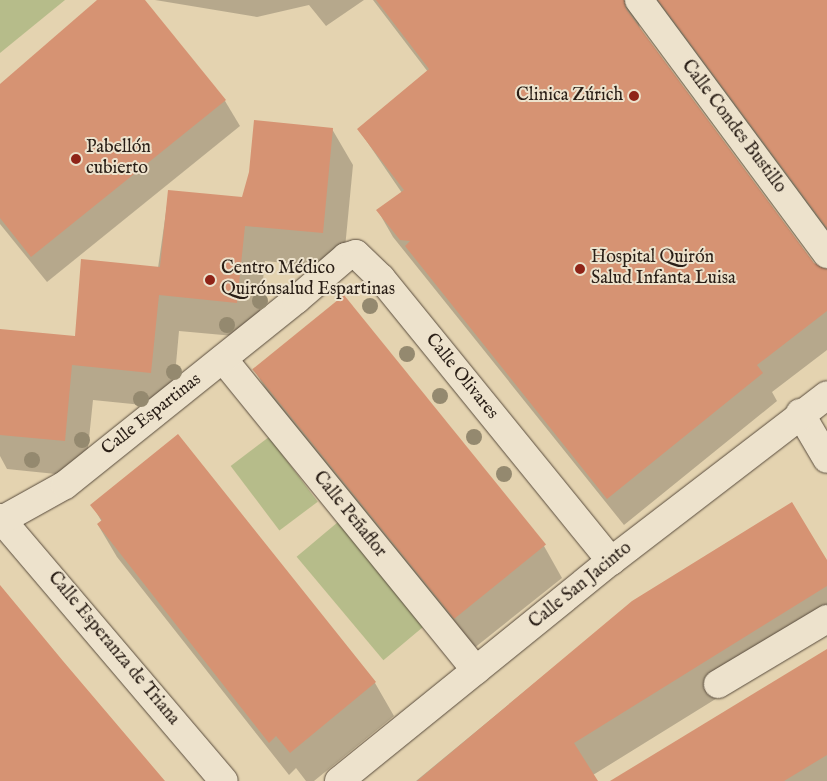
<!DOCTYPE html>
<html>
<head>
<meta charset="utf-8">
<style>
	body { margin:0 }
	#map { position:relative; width:827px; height:781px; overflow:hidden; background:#e4d3b0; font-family:"IM FELL English",serif }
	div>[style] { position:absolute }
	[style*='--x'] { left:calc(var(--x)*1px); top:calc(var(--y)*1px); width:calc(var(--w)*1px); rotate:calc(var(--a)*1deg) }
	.green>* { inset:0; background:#b6bc8a; transform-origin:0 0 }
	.shadow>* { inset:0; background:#0003 }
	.building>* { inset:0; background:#d69373; transform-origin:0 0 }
	.roads { filter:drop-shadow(0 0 1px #584b3c) drop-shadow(0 0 1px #584b3c) }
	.minor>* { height:28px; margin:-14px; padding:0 14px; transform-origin:14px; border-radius:14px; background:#ede2cc }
	.trees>* { width:16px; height:16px; margin:-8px; border-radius:50%; background:#94896f }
	.dots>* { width:14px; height:14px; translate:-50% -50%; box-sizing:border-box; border:2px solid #ede2cc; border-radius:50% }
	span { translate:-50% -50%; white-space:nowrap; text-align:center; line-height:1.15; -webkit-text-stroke:4px #ede2cc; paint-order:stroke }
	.poi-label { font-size:18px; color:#291e16 }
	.right { translate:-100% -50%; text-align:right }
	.left { translate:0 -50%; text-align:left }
	.street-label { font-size:18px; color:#291e16 }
</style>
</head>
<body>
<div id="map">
	<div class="green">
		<i style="clip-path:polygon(0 0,65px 0,0 53px)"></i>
		<i style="left:269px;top:437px;width:81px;height:48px;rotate:53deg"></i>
		<i style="left:338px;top:522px;width:135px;height:54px;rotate:50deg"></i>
	</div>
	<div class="shadow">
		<i style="clip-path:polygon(99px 0,144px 0,225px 101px,240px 126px,47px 282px,0 224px,0 85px)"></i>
		<i style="clip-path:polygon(155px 0,364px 0,326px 26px,309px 5px,257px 17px)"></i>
		<i style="clip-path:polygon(373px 0,827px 0,827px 232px,639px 22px,640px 30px,814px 264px,827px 270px,827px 350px,772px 392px,777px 401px,624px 525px,393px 237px,378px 211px,402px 193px,359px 130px,428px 72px)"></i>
		<i style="clip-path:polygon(332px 129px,353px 165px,343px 269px,265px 261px,257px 338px,179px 331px,172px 408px,93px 400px,85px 477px,7px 469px,0 456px,0 331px,76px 338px,158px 268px,169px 191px,243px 198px)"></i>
		<i style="clip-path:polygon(255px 371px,544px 546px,562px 578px,473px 649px,274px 403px)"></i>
		<i style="clip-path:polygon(177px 436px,375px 683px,394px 716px,314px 781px,306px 781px,296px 768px,289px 775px,117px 557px,98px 525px,102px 522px,92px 505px)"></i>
		<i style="clip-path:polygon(827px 562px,827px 630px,593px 775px,596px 781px,416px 781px,633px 602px)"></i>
		<i style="clip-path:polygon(827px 650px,827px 781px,613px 781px)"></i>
	</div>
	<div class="building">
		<i style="clip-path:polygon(97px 0,145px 0,226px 100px,31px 257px,0 218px,0 84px)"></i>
		<i style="clip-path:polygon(376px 0,624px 0,626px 9px,814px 263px,827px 269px,827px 311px,757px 365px,763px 373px,607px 499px,405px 246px,410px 241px,400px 240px,376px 210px,404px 190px,357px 129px,429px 69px)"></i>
		<i style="clip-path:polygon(658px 0,827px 0,827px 228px)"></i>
		<i style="clip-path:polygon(254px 120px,333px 128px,323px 233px,245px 226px,237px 303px,159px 295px,151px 373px,72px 365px,65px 441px,0 435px,0 329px,75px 336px,81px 259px,160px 267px,168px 190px,242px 197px,249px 172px)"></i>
		<i style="left:344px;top:295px;width:321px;height:118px;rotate:51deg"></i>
		<i style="clip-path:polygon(178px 434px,376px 682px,290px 753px,276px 736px,269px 743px,97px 524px,102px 520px,90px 505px)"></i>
		<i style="clip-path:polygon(792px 502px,827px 560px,827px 586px,574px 743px,598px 781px,417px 781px,632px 601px)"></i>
		<i style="clip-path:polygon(0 585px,63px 661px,165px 781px,0 781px)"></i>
		<i style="clip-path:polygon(827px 649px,827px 755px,784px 781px,610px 781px)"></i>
	</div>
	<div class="roads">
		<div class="minor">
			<i style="--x:639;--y:0;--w:316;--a:53.5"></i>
			<i style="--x:223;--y:359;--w:401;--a:50.9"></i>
			<i style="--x:800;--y:413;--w:53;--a:59.6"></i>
			<i style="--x:0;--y:518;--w:345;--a:49.6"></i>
			<i style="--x:2;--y:520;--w:72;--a:-29.1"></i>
			<i style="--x:65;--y:485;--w:296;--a:-38.7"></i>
			<i style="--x:296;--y:300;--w:66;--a:-40.7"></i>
			<i style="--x:346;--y:257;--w:10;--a:-17"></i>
			<i style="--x:356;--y:254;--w:35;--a:44"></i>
			<i style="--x:381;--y:278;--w:365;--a:50.9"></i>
			<i style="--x:718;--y:684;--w:127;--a:-30.8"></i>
			<i style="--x:339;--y:781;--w:350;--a:-39"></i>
			<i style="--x:611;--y:561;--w:272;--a:-37.5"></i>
		</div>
	</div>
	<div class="trees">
		<i style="left:260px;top:301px"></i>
		<i style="left:370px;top:306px"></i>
		<i style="left:227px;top:325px"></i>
		<i style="left:407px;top:354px"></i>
		<i style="left:174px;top:372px"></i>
		<i style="left:440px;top:396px"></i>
		<i style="left:141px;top:399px"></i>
		<i style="left:474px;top:437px"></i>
		<i style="left:82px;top:440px"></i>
		<i style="left:32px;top:460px"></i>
		<i style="left:504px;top:474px"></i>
	</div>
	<div class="dots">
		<i style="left:634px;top:96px;background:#8f2418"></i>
		<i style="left:76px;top:159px;background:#8f2418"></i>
		<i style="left:580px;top:269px;background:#8f2418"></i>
		<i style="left:210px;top:280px;background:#8f2418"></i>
	</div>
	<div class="poi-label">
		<span class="right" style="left:623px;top:96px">Clinica Zúrich</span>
		<span class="left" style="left:86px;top:159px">Pabellón<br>cubierto</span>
		<span class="left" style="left:591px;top:269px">Hospital Quirón<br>Salud Infanta Luisa</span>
		<span class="left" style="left:221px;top:280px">Centro Médico<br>Quirónsalud Espartinas</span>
	</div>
	<div class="street-label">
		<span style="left:733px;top:127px;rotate:53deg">Calle Condes Bustillo</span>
		<span style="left:461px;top:377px;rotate:51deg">Calle Olivares</span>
		<span style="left:152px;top:415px;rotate:-38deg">Calle Espartinas</span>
		<span style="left:349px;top:515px;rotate:51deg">Calle Peñaflor</span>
		<span style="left:581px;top:586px;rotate:-39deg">Calle San Jacinto</span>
		<span style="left:113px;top:649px;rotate:50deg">Calle Esperanza de Triana</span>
	</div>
</div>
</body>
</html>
